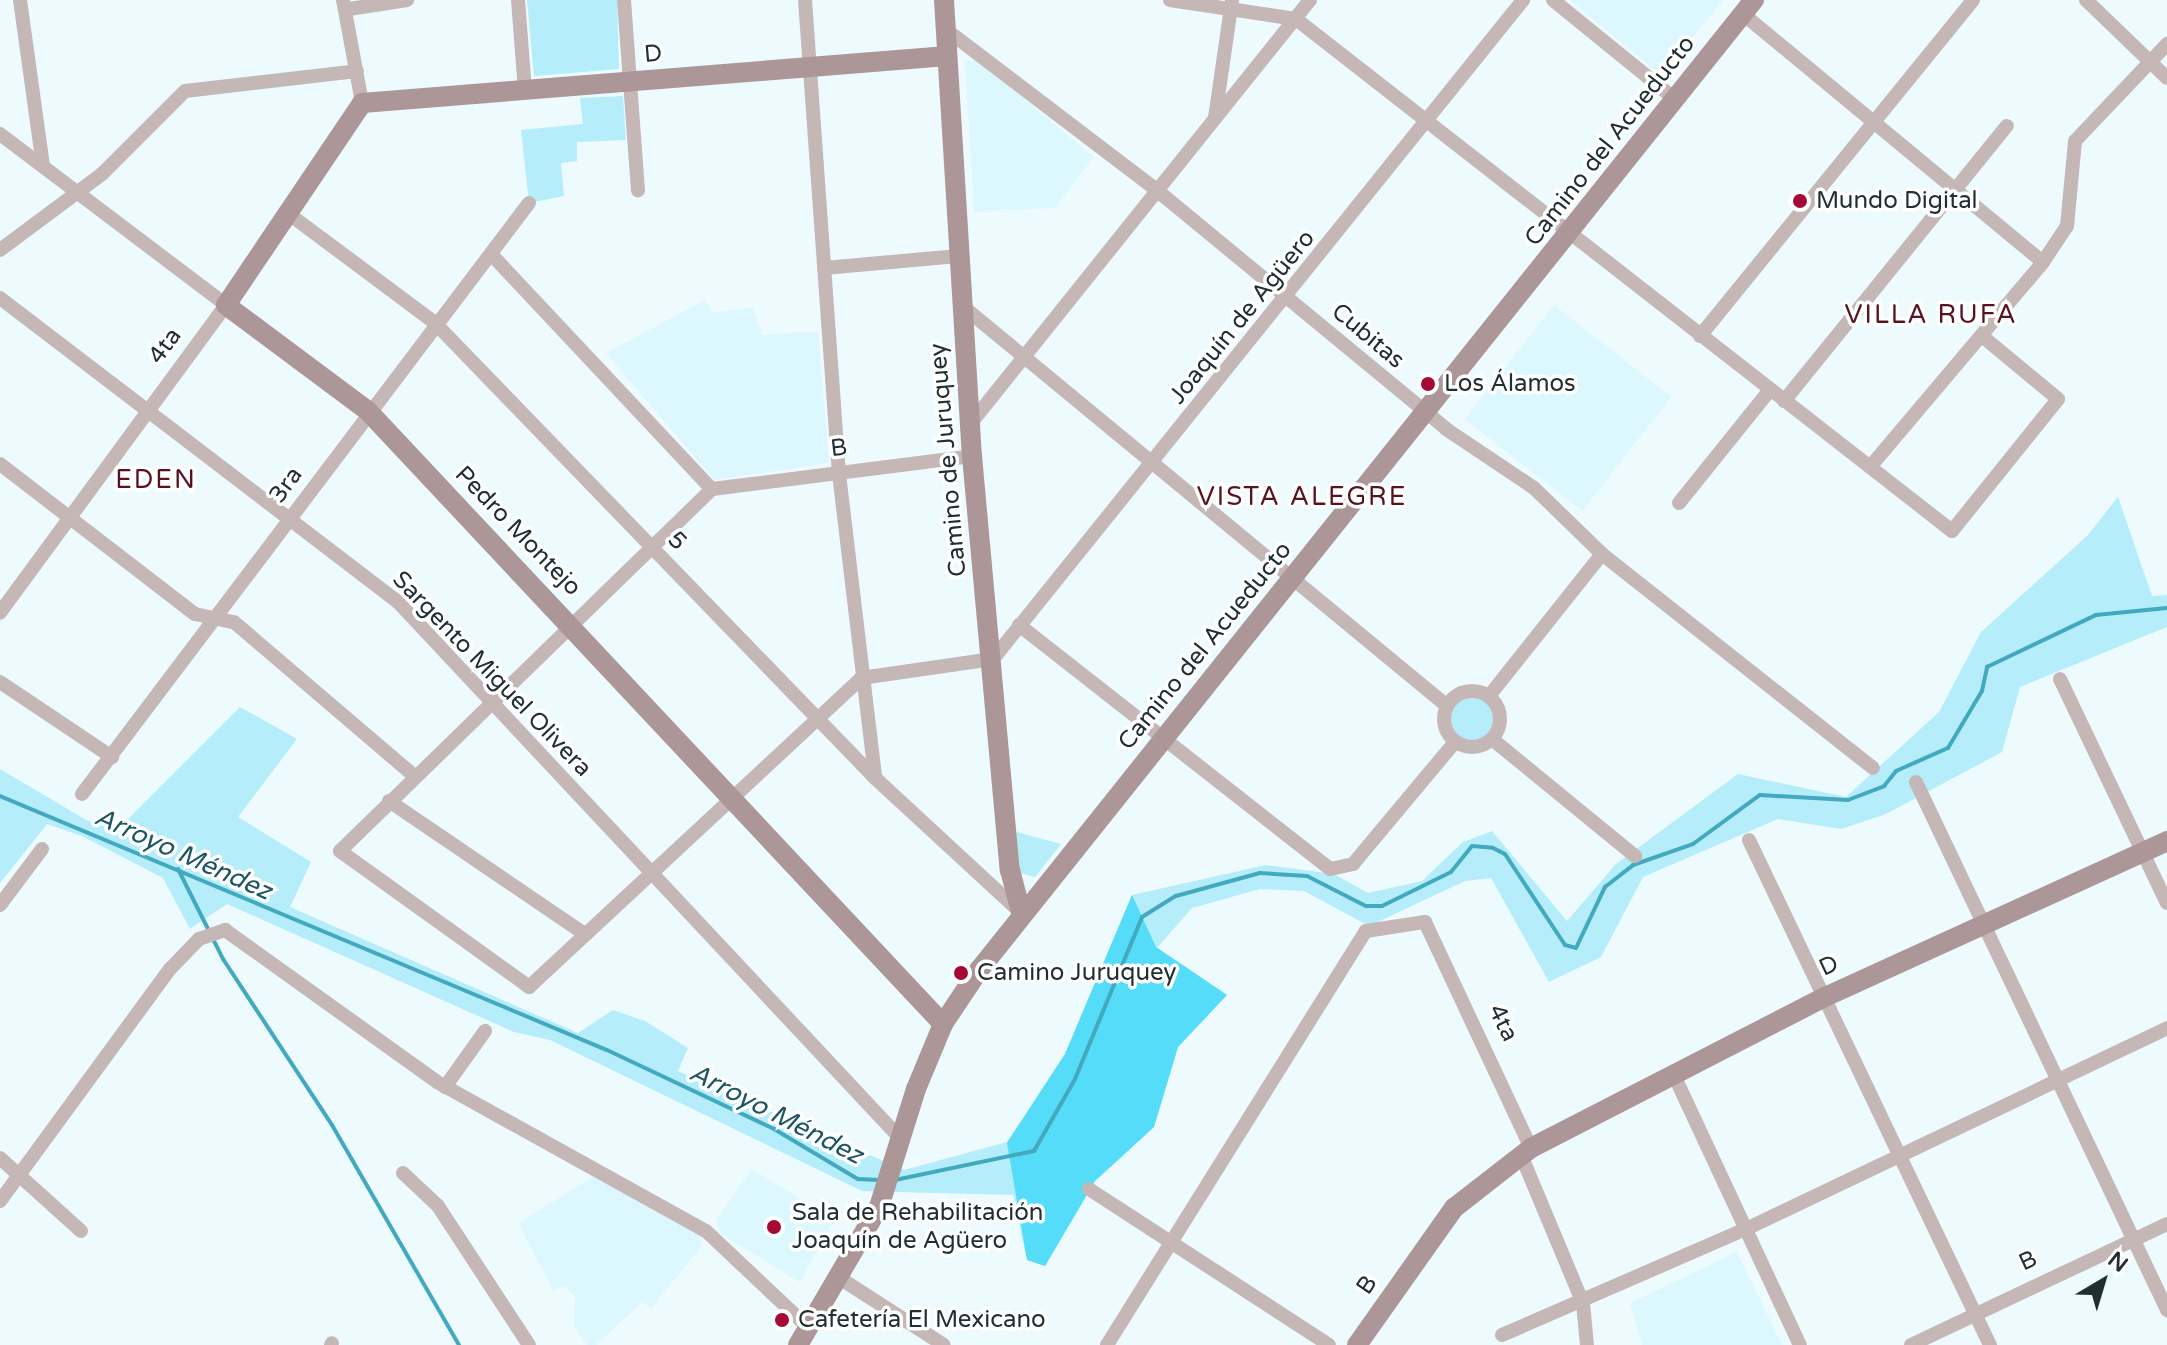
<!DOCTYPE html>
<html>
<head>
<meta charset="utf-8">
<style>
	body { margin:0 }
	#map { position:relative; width:2167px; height:1345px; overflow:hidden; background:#edfbff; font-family:"Varela Round",sans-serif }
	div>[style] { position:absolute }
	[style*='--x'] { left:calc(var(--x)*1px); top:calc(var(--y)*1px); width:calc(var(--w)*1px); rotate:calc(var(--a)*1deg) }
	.built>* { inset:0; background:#dcf7fe; transform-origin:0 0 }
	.green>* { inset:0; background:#b5edfa }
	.round { border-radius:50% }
	.forest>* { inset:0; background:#54dcf8 }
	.stream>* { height:4px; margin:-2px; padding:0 2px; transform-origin:2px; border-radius:2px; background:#43a9bf }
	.street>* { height:14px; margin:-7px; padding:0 7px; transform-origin:7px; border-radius:7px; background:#c6b7b7 }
	.street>.ring { margin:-7px; padding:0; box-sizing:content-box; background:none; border:14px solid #c6b7b7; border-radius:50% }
	.secondary>* { height:20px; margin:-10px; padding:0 10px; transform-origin:10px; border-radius:10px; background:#ad9697 }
	.dots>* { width:22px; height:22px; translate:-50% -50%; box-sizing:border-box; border:4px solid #fff; border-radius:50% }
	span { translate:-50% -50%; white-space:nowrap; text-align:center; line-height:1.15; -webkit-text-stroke:7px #fff; paint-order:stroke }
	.street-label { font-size:24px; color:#202f32 }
	.poi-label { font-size:24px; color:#202f32 }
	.left { translate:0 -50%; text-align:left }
	.neighbourhood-label { font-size:26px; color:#591320; letter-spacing:2px }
	.water-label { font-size:26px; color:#1e5763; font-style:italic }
	.north { position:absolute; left:2063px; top:1241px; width:80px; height:80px; -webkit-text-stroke:6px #fff; paint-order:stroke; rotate:38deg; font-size:22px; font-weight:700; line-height:32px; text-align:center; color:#202f32 }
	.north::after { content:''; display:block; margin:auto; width:28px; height:36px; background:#202f32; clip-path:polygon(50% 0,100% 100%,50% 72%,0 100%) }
</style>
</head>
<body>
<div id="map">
	<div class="built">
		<i style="clip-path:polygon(1570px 0,1723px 0,1662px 76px)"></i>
		<i style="clip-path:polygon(977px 60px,1094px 157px,1055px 208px,974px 212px,965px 61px)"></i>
		<i style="clip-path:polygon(705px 300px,712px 312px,753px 308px,762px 335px,818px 331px,829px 463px,714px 480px,606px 353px)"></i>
		<i style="left:1554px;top:305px;width:149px;height:145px;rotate:38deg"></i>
		<i style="clip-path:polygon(752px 1169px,834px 1220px,800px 1282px,721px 1234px,716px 1220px)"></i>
		<i style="clip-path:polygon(595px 1176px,700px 1231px,702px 1246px,651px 1308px,642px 1302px,596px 1345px,587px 1345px,574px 1326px,575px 1297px,564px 1286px,553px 1290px,518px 1223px)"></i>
		<i style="clip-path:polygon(1737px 1252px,1782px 1345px,1642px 1345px,1630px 1303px)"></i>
	</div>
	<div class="green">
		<i style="clip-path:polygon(527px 0,617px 0,619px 69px,534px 76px)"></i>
		<i style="clip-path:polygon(623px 96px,626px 140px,577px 142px,577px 161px,561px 163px,564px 196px,529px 203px,521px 130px,583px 124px,580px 98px)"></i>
		<i style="clip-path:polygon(2118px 497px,2152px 596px,2167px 595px,2167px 627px,2020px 687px,2002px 752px,1886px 814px,1841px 829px,1778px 819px,1643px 877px,1601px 957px,1549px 982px,1491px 878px,1465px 881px,1369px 926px,1304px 891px,1260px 889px,1192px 908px,1157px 948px,1227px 995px,1178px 1047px,1154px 1127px,1095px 1181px,1045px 1266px,1027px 1260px,1013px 1195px,862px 1191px,550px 1040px,514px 1032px,227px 904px,190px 929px,163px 878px,82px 836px,47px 824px,0 883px,0 769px,88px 821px,120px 827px,240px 707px,297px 739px,238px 817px,311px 862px,290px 907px,578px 1033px,613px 1010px,645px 1021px,688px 1048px,678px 1071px,904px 1170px,1007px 1142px,1065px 1054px,1132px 895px,1266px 865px,1334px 874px,1368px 893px,1422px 881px,1463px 842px,1492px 831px,1567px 921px,1616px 864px,1738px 774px,1846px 797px,1939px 712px,1981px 632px,2087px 536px)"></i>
		<i class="round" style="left:1450px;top:698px;width:44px;height:44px"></i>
		<i style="clip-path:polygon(1016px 832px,1061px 844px,1035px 877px,1019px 873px)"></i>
	</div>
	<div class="forest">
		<i style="clip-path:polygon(1132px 895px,1156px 947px,1227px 995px,1178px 1047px,1154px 1127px,1095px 1181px,1045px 1266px,1027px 1260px,1007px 1143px,1065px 1054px)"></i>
	</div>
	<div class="stream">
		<i style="--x:0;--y:796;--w:658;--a:22.71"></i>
		<i style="--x:607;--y:1050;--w:185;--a:25.3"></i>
		<i style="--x:774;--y:1129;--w:98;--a:30.8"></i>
		<i style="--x:858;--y:1179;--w:21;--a:3"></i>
		<i style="--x:178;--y:869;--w:101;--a:63.4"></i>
		<i style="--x:223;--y:959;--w:199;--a:56.7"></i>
		<i style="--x:332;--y:1125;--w:254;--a:60"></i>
		<i style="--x:895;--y:1180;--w:142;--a:-11.8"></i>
		<i style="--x:1034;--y:1151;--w:83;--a:-60.3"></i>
		<i style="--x:1075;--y:1079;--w:175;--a:-67.5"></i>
		<i style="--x:1142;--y:917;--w:40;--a:-32"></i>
		<i style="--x:1176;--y:896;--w:87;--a:-15.3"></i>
		<i style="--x:1260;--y:873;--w:47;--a:3.7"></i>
		<i style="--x:1307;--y:876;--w:66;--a:27"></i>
		<i style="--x:1366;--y:906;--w:16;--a:0"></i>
		<i style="--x:1382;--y:906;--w:77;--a:-26.2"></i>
		<i style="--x:1451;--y:872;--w:33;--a:-51"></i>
		<i style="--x:1472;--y:846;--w:21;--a:5"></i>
		<i style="--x:1493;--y:848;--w:13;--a:27"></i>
		<i style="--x:1505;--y:854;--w:109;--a:56.6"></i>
		<i style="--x:1565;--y:945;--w:11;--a:15"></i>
		<i style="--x:1576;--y:948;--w:68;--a:-64.6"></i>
		<i style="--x:1605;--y:887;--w:36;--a:-38"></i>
		<i style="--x:1633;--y:865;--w:64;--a:-19.3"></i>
		<i style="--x:1693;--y:844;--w:83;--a:-36.2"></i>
		<i style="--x:1760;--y:795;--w:88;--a:3.3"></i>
		<i style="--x:1848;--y:800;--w:39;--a:-21"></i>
		<i style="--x:1884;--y:786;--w:19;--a:-51"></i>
		<i style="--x:1896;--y:771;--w:57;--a:-23.9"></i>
		<i style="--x:1948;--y:748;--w:66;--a:-59.2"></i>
		<i style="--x:1982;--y:691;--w:25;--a:-78"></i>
		<i style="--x:1987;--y:667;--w:121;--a:-25.5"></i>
		<i style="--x:2096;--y:615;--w:71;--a:-5.6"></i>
	</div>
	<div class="street">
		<i style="--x:20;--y:0;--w:168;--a:82.1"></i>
		<i style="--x:343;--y:0;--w:105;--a:79.5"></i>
		<i style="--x:518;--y:0;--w:91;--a:85.6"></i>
		<i style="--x:624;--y:0;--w:191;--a:85.8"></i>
		<i style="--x:805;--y:0;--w:475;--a:85.9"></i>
		<i style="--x:839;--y:474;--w:306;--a:83.2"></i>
		<i style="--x:1170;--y:0;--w:127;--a:8.6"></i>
		<i style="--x:1296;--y:19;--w:832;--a:37.97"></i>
		<i style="--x:1952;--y:531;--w:169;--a:-51.2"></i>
		<i style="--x:2058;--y:399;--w:99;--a:-140.3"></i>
		<i style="--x:1553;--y:0;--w:157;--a:39.1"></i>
		<i style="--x:2086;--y:0;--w:112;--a:43.9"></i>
		<i style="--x:349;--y:9;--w:59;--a:-8.8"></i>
		<i style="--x:1743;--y:14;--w:389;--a:39.6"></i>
		<i style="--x:944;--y:28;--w:270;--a:37.3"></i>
		<i style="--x:1159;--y:192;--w:372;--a:39.5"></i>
		<i style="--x:1446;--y:429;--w:106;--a:33.8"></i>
		<i style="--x:1534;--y:488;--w:95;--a:44.1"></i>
		<i style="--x:1602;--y:554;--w:345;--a:38.3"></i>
		<i style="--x:1215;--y:118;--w:119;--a:-81.8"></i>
		<i style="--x:0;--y:134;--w:283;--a:37.1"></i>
		<i style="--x:226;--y:305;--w:382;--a:126.3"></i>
		<i style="--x:289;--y:214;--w:182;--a:36.7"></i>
		<i style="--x:435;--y:323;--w:633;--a:45.96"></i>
		<i style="--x:875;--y:778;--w:196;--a:42.7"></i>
		<i style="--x:0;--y:250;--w:127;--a:-36.7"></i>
		<i style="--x:102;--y:174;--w:117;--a:-45"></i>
		<i style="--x:185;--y:91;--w:173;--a:-6.6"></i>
		<i style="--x:491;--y:254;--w:323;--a:46.8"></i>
		<i style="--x:824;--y:268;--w:135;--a:-5.1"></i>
		<i style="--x:0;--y:298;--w:501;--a:37.37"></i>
		<i style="--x:398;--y:602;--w:734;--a:46.88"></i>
		<i style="--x:960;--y:304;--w:630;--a:39.53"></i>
		<i style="--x:1700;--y:336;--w:433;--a:-50.9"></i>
		<i style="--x:1784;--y:401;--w:354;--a:-51"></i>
		<i style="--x:971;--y:423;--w:542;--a:-51.29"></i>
		<i style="--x:0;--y:464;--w:246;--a:37.6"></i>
		<i style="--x:195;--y:614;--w:40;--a:12"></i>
		<i style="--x:234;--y:622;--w:237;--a:40.5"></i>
		<i style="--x:1870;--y:467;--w:268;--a:-49.8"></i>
		<i style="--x:2043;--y:262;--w:43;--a:-56.3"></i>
		<i style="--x:2067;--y:226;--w:85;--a:-84.6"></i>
		<i style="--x:2075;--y:141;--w:134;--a:-46.5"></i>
		<i style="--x:712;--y:489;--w:519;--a:135.78"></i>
		<i style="--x:340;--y:851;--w:233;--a:35.7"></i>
		<i style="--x:529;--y:987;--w:454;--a:-42.9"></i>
		<i style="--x:861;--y:678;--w:133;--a:-8.2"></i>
		<i style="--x:993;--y:659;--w:846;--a:-51.19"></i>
		<i style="--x:712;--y:489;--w:262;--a:-7.2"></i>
		<i style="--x:1679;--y:503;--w:145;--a:-51.2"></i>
		<i style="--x:1019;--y:625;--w:395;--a:38.1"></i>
		<i style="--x:1330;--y:869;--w:24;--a:-12"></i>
		<i style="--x:1353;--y:864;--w:159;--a:-50.1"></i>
		<i style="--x:2060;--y:679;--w:248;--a:64.5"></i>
		<i style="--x:0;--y:682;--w:135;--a:33.8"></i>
		<i class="ring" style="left:1444px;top:691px;width:42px;height:42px"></i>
		<i style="--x:1489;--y:696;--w:181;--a:-51.5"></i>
		<i style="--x:1492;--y:739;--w:185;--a:39.3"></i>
		<i style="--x:1916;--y:782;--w:585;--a:64.57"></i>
		<i style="--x:82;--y:794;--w:741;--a:-52.9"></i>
		<i style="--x:389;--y:801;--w:237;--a:34.2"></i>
		<i style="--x:1749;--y:840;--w:560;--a:64.49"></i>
		<i style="--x:0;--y:905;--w:70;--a:-53.1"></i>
		<i style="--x:1673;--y:1073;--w:300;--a:65"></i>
		<i style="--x:445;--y:1087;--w:69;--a:-54.5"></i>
		<i style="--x:1521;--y:1155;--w:160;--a:67.3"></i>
		<i style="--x:1583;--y:1303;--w:42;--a:84.6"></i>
		<i style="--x:0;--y:1158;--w:109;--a:42"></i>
		<i style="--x:403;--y:1173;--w:48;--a:43.3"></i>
		<i style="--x:438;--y:1206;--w:166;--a:56.8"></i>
		<i style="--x:1089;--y:1189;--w:286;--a:33"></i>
		<i style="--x:0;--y:1201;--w:288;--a:-53.8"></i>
		<i style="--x:170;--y:969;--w:42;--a:-46"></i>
		<i style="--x:199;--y:939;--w:28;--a:-19"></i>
		<i style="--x:225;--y:930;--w:261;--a:35.6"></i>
		<i style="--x:437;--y:1082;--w:308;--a:29"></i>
		<i style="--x:706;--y:1231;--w:143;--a:43.3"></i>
		<i style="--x:841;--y:1279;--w:122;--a:32.7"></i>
		<i style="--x:1502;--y:1335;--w:266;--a:-23.5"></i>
		<i style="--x:1746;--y:1229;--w:467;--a:-25.5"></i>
		<i style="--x:331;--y:1345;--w:2;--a:-63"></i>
		<i style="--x:1107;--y:1345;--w:488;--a:-58"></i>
		<i style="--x:1366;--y:931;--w:60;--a:-8.7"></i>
		<i style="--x:1425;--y:922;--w:250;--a:64.9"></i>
		<i style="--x:1911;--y:1345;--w:283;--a:-25.3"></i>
	</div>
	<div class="secondary">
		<i style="--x:944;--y:0;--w:457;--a:86.5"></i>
		<i style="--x:972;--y:456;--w:416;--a:84.8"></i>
		<i style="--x:1010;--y:870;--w:43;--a:75.3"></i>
		<i style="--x:943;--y:1024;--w:840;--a:-133.17"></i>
		<i style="--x:368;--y:411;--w:177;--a:-143.3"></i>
		<i style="--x:226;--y:305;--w:244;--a:-56"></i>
		<i style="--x:362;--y:103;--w:587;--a:-4.59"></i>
		<i style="--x:798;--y:1345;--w:160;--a:-59.6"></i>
		<i style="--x:879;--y:1207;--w:124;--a:-72.6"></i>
		<i style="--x:916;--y:1089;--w:70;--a:-67.4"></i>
		<i style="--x:943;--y:1024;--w:65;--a:-56.3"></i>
		<i style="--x:979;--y:970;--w:1242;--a:-51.38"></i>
		<i style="--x:1357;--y:1345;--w:168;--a:-54.7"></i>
		<i style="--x:1454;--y:1208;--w:98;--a:-37.9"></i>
		<i style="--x:1531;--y:1148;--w:331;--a:-27.2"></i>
		<i style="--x:1825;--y:997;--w:376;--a:-24.5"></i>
	</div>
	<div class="dots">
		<i style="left:1800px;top:201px;background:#a50a37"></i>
		<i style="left:1428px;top:384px;background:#a50a37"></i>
		<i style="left:961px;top:973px;background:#a50a37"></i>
		<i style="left:774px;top:1227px;background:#a50a37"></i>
		<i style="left:782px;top:1320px;background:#a50a37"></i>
	</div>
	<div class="street-label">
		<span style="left:653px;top:54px;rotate:-5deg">D</span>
		<span style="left:1610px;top:141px;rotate:-52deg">Camino del Acueducto</span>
		<span style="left:1242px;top:317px;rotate:-51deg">Joaquín de Agüero</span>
		<span style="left:1368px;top:336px;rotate:40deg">Cubitas</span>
		<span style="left:165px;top:346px;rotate:-54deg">4ta</span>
		<span style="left:839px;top:448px;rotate:-7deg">B</span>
		<span style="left:948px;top:460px;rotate:-95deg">Camino de Juruquey</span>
		<span style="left:286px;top:485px;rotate:-54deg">3ra</span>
		<span style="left:518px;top:531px;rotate:46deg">Pedro Montejo</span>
		<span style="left:677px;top:541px;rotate:46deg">5</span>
		<span style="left:1205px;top:646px;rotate:-51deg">Camino del Acueducto</span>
		<span style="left:492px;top:674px;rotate:46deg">Sargento Miguel Olivera</span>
		<span style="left:1829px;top:966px;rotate:-25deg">D</span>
		<span style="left:1503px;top:1023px;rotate:64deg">4ta</span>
		<span style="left:2028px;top:1261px;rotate:-25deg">B</span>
		<span style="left:1367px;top:1285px;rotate:-56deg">B</span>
	</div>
	<div class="poi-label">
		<span class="left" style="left:1816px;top:201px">Mundo Digital</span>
		<span class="left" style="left:1444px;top:384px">Los Álamos</span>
		<span class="left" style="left:977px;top:973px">Camino Juruquey</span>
		<span class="left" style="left:792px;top:1227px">Sala de Rehabilitación<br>Joaquín de Agüero</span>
		<span class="left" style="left:798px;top:1320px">Cafetería El Mexicano</span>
	</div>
	<div class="neighbourhood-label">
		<span style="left:1931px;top:315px">VILLA RUFA</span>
		<span style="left:156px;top:480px">EDEN</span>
		<span style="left:1302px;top:497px">VISTA ALEGRE</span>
	</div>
	<div class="water-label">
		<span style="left:183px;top:854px;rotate:24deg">Arroyo Méndez</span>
		<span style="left:776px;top:1114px;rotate:27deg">Arroyo Méndez</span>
	</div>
	<div class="north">N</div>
</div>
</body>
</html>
